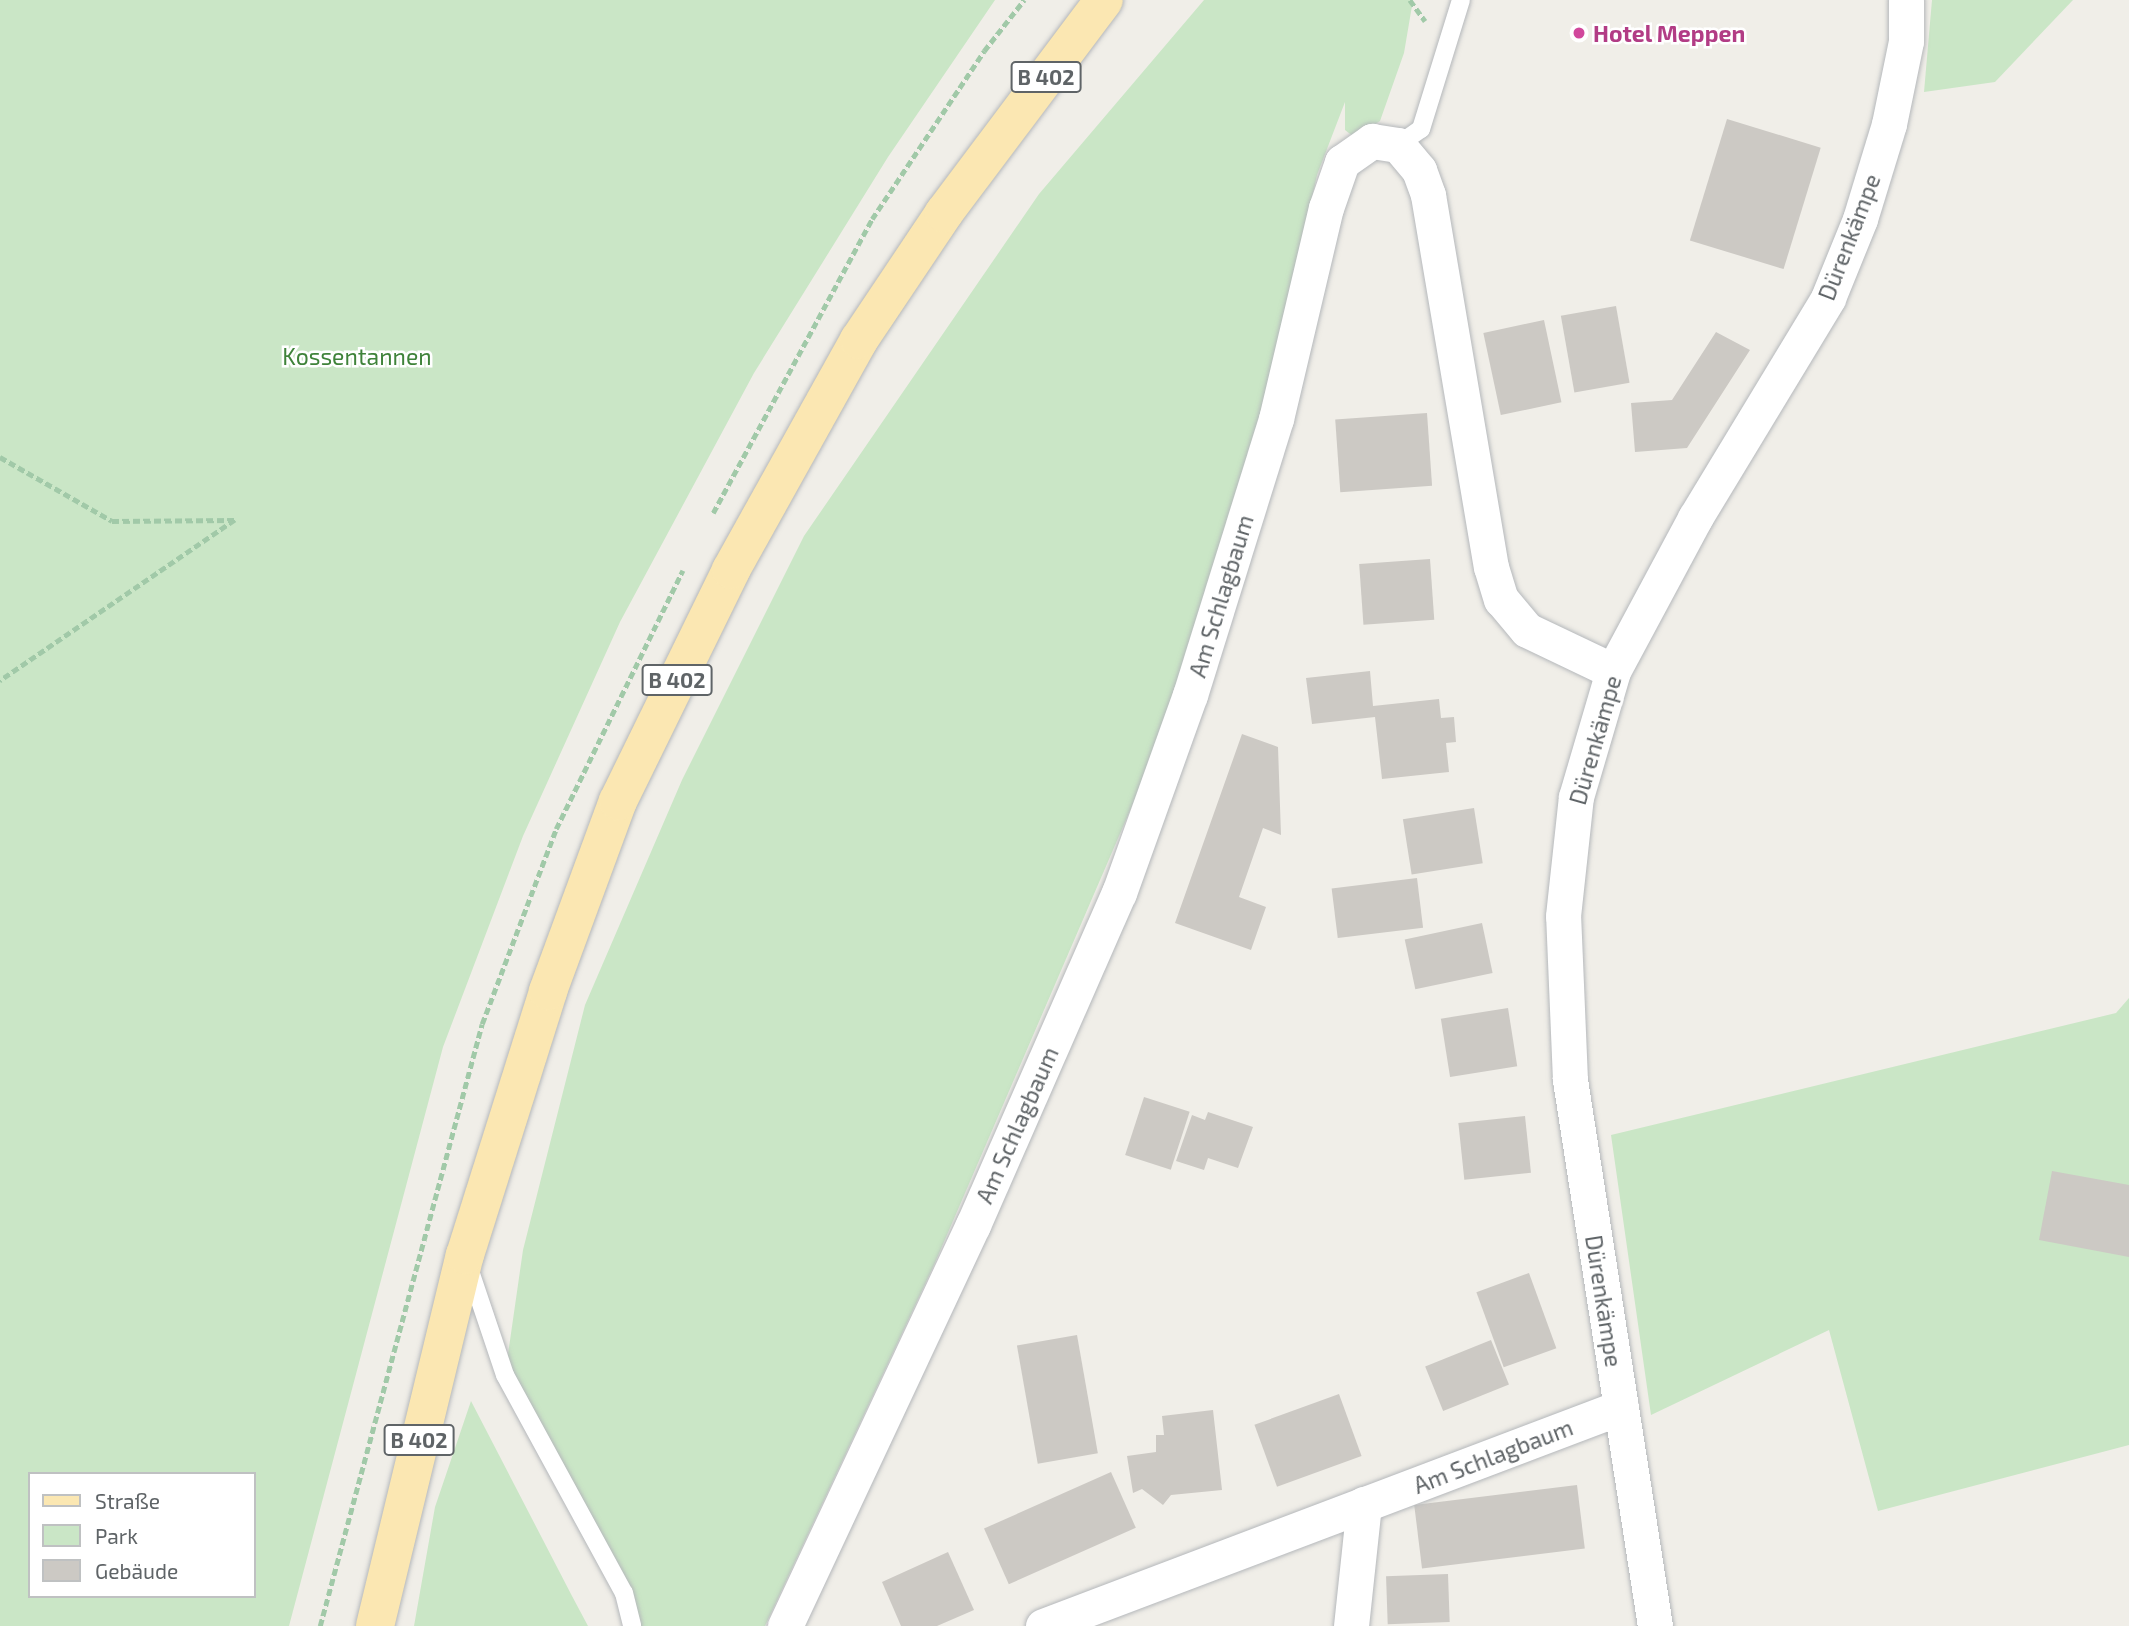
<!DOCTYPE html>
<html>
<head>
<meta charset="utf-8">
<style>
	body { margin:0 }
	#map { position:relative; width:2129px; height:1626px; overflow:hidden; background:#f0eee8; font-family:"Exo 2",sans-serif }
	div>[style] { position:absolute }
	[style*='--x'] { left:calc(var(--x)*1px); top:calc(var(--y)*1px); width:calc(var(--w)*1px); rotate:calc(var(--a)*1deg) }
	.green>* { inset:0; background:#cae6c6 }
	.building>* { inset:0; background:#ccc9c4; transform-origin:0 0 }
	.path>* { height:4.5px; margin-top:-2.25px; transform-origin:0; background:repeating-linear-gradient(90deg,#a1c9a8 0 7px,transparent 0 10.5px) }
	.roads { filter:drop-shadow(0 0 2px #b5b8bb) drop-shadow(0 0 2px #b5b8bb) }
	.lane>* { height:18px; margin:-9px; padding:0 9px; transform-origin:9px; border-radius:9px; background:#fff }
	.street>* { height:35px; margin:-17.5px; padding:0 17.5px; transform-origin:17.5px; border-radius:17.5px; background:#fff }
	.primary>* { height:38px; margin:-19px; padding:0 19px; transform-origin:19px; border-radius:19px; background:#fbe7b2 }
	.dots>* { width:19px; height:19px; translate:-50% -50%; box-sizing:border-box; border:4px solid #fff; border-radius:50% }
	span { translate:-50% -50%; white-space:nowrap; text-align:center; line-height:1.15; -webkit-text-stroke:5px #fff; paint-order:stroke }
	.shield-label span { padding:2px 5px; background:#fff; border:2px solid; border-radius:5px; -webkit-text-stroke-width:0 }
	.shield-label { font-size:21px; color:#5f6467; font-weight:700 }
	.hotel-label { font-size:23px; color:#b23c85; font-weight:700 }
	.left { translate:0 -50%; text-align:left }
	.street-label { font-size:23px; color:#5f6467 }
	.park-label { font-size:23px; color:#3f833a }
	.legend { position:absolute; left:28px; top:1472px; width:228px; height:126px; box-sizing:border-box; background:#fff; border:2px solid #bfc1c2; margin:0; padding:9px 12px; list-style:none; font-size:21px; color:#5f6467 }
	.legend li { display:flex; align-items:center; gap:14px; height:35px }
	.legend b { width:35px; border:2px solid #bfc1c2 }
</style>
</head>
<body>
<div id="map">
	<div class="green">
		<i style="clip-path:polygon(evenodd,0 0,995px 0,888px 157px,754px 373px,620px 622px,523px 836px,443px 1047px,289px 1626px,0 1626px,0 0,30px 1474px,254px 1474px,254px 1596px,30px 1596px,30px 1474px)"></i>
		<i style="clip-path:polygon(1204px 0,1413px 0,1404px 53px,1380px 121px,1354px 137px,1345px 130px,1345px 102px,1317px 175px,1267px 407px,1182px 690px,934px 1265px,765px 1626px,632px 1626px,505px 1375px,523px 1250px,585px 1005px,682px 780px,804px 536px,1039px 194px)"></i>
		<i style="clip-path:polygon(1932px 0,2073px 0,1995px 82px,1924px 92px)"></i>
		<i style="clip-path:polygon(2129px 998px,2129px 1445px,1878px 1511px,1829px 1330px,1651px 1415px,1611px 1135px,2116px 1013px)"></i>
		<i style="clip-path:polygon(471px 1401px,572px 1596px,588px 1626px,414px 1626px,435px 1507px)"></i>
	</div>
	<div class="building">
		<i style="left:1727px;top:119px;width:98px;height:127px;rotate:17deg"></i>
		<i style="left:1616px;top:306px;width:78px;height:56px;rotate:80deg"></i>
		<i style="left:1544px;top:320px;width:84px;height:62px;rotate:78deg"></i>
		<i style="clip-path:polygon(1716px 332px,1750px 350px,1687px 448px,1635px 452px,1631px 403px,1672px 400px)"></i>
		<i style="left:1427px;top:413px;width:73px;height:92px;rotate:86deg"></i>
		<i style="left:1430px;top:559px;width:61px;height:71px;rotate:86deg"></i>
		<i style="clip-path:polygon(1370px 671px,1373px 706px,1439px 699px,1441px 718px,1454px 717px,1456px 742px,1446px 743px,1449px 772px,1382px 779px,1375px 717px,1312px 724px,1306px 678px)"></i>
		<i style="clip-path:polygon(1242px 734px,1278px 747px,1281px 835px,1263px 828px,1239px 897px,1266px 907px,1251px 950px,1175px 923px)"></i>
		<i style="left:1474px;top:808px;width:56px;height:72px;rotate:81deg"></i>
		<i style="left:1417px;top:878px;width:50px;height:86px;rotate:83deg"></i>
		<i style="left:1482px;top:923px;width:51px;height:79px;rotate:78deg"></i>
		<i style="left:1508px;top:1008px;width:59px;height:68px;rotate:81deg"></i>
		<i style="left:1144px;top:1097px;width:48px;height:61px;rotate:18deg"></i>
		<i style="clip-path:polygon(1208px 1112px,1253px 1127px,1238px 1168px,1208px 1158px,1204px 1170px,1176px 1161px,1192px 1115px,1205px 1120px)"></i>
		<i style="left:1525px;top:1116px;width:57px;height:67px;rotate:84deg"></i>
		<i style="clip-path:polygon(2052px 1171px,2129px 1185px,2129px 1257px,2039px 1240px)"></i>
		<i style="left:1529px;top:1273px;width:80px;height:56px;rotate:70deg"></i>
		<i style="left:1077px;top:1335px;width:120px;height:61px;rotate:80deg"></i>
		<i style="left:1491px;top:1340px;width:48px;height:71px;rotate:68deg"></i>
		<i style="left:1339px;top:1394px;width:66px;height:90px;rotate:70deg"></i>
		<i style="clip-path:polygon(1213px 1410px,1222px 1490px,1171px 1495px,1163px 1505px,1142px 1489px,1133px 1493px,1127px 1456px,1156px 1452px,1156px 1435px,1164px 1435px,1162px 1416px)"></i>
		<i style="left:1111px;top:1472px;width:61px;height:139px;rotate:66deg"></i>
		<i style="left:1577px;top:1485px;width:64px;height:164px;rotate:83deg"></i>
		<i style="clip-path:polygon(948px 1552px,974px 1610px,937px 1626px,901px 1626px,882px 1582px)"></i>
		<i style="left:1448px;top:1574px;width:48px;height:62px;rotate:88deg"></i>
	</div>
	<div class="path">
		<i style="--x:1410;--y:0;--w:26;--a:54"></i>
		<i style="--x:0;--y:457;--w:129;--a:29.7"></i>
		<i style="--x:112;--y:521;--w:123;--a:-0.5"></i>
		<i style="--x:235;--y:520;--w:285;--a:145.6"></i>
		<i style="--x:713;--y:513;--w:334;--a:-61.6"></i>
		<i style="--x:872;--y:219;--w:202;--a:-56.3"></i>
		<i style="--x:984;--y:51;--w:65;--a:-51.9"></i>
		<i style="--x:320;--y:1626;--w:623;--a:-74.94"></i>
		<i style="--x:482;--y:1024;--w:209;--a:-69.2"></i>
		<i style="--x:556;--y:829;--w:288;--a:-63.9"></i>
	</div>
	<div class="roads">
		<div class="lane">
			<i style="--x:1398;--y:145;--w:28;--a:-35"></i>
			<i style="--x:1421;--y:129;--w:135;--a:-72.8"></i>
			<i style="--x:469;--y:1268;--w:113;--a:71.4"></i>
			<i style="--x:505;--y:1375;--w:248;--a:61.4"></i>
			<i style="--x:624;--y:1593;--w:34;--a:76"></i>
		</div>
		<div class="street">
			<i style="--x:785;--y:1626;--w:443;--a:-64.9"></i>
			<i style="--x:973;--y:1225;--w:363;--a:-66.3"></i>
			<i style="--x:1119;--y:893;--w:210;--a:-70.3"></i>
			<i style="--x:1190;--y:695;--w:289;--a:-72.7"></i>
			<i style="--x:1276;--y:419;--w:217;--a:-76.7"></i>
			<i style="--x:1326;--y:208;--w:49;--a:-70.8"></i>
			<i style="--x:1342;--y:162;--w:37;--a:-35"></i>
			<i style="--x:1372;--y:141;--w:26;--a:9"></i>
			<i style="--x:1398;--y:145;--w:33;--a:50"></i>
			<i style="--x:1419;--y:170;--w:27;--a:70"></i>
			<i style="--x:1428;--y:195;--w:377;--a:80.4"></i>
			<i style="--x:1491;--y:567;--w:34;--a:73"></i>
			<i style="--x:1501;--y:599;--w:40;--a:50"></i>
			<i style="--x:1527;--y:630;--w:95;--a:25.5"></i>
			<i style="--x:1043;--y:1626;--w:618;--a:-20.75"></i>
			<i style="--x:1351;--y:1626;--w:123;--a:-83.9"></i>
			<i style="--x:1655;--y:1626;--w:553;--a:-98.85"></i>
			<i style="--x:1570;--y:1080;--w:164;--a:-92.4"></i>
			<i style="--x:1563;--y:916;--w:120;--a:-83.8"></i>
			<i style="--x:1576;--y:797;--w:131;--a:-73.6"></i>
			<i style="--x:1613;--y:671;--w:174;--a:-61.8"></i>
			<i style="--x:1695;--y:518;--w:257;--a:-58.8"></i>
			<i style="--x:1828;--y:298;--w:85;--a:-67.9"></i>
			<i style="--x:1860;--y:219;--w:99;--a:-73"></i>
			<i style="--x:1889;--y:124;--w:85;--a:-78.4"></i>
			<i style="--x:1906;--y:41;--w:41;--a:-90"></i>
		</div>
		<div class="primary">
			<i style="--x:375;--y:1626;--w:382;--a:-76.4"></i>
			<i style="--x:465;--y:1255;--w:277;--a:-72.5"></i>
			<i style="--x:548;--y:991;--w:202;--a:-69.8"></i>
			<i style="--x:618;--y:801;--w:257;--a:-63.9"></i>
			<i style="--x:731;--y:570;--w:263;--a:-60.9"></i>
			<i style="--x:859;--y:340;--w:153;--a:-56.2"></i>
			<i style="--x:944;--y:213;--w:266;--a:-53.1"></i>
		</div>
	</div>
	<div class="dots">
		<i style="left:1579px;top:33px;background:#d1479c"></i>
	</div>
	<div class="shield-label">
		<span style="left:1046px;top:77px">B 402</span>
		<span style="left:677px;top:680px">B 402</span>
		<span style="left:419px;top:1440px">B 402</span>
	</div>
	<div class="hotel-label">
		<span class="left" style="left:1593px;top:33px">Hotel Meppen</span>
	</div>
	<div class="street-label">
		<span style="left:1849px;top:237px;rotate:-69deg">Dürenkämpe</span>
		<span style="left:1221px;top:596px;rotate:-73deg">Am Schlagbaum</span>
		<span style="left:1595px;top:740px;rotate:-74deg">Dürenkämpe</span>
		<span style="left:1017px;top:1125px;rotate:-66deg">Am Schlagbaum</span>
		<span style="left:1604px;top:1301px;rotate:81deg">Dürenkämpe</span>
		<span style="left:1493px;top:1456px;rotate:-21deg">Am Schlagbaum</span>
	</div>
	<div class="park-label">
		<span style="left:357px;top:356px">Kossentannen</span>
	</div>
	<ul class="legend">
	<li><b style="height:9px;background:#fbe7b2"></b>Straße</li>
	<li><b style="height:19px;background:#cae6c6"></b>Park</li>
	<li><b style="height:19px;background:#ccc9c4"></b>Gebäude</li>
	</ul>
</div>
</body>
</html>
